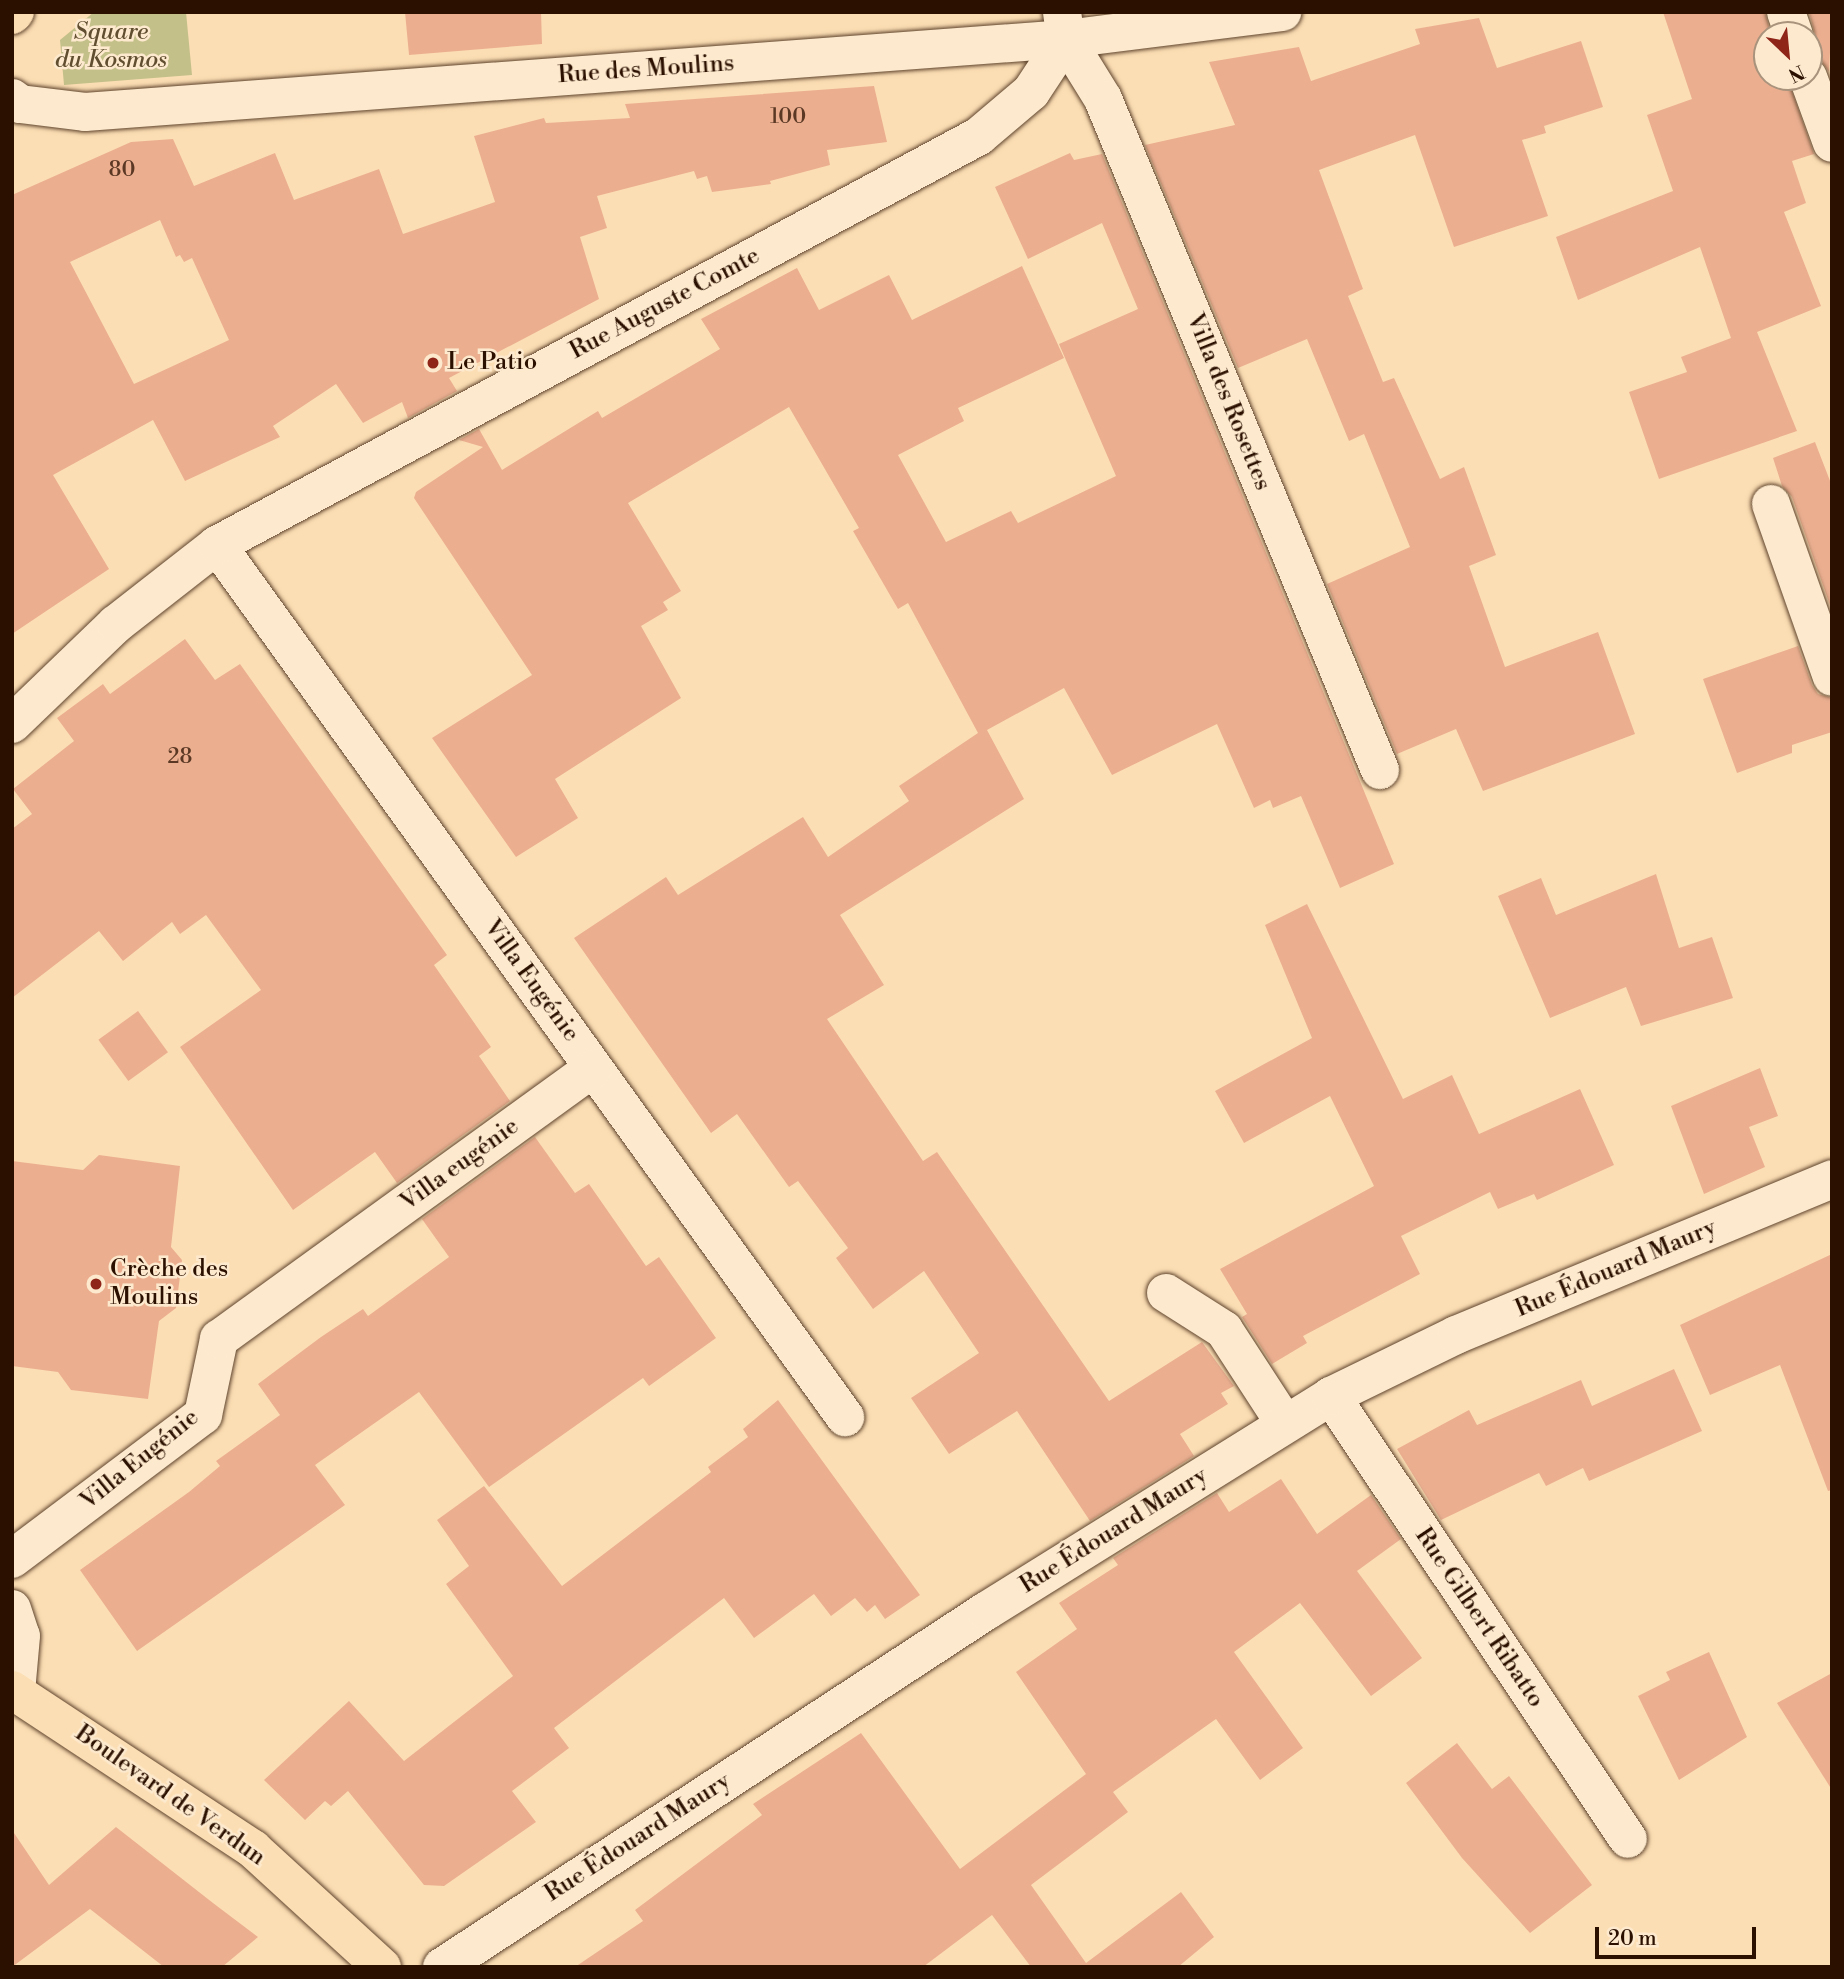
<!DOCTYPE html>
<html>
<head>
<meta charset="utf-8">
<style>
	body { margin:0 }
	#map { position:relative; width:1844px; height:1979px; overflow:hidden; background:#fcdeb4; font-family:"Libre Bodoni",serif }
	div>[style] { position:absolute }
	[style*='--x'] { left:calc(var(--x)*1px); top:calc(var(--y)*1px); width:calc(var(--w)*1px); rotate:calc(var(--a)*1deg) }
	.green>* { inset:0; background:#c4c08a }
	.building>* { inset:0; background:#ebaf90; transform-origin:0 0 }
	.roads { filter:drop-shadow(0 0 2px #5f442d) drop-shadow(0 0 2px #5f442d) }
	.minor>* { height:38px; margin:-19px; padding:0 19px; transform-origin:19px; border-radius:19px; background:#fdeace }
	.major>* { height:38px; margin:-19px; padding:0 19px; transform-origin:19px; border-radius:19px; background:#fcdeb4 }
	.dots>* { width:19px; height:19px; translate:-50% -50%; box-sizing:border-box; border:4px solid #fdeace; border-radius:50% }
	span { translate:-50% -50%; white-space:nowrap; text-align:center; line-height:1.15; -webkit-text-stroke:5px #fdeace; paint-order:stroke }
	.number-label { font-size:21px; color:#5b3824 }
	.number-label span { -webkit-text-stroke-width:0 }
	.park-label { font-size:24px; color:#614e30; font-style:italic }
	.street-label { font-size:24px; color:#2b1000 }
	.poi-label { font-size:24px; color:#2b1000 }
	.left { translate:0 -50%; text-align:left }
	.frame { position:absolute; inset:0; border:14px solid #2b1000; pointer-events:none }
	.north { position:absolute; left:1753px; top:21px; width:70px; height:70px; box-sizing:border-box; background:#fdeace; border:2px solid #a9937c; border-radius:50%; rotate:154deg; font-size:19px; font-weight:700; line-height:28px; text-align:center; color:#2b1000 }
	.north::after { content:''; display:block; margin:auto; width:24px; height:32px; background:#8f2418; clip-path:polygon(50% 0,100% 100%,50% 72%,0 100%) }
	.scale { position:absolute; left:1595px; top:1927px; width:161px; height:32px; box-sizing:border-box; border:4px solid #2b1000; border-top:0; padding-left:9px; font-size:21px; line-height:24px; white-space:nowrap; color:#2b1000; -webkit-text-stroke:5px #fdeace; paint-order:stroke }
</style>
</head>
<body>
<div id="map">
	<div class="green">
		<i style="clip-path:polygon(94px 12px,186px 12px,192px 75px,64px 85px,60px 40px)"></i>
	</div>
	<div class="building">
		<i style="clip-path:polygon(405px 12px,541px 12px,542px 44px,409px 55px)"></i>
		<i style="clip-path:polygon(1663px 12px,1765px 12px,1771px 35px,1767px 35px,1767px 77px,1787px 77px,1814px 154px,1792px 161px,1806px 203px,1784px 212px,1821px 306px,1757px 332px,1797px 431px,1659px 479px,1629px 392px,1687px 372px,1681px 357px,1731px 338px,1700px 247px,1578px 300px,1556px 237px,1673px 191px,1647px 115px,1692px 99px)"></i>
		<i style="clip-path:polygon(1809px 12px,1832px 12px,1829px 72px,1821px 60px,1809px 56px,1816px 38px)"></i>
		<i style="clip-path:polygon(1479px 18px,1497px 68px,1581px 41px,1603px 107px,1544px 126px,1546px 133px,1522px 140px,1548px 216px,1454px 247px,1415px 135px,1319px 170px,1363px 289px,1348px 296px,1383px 382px,1394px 378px,1440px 479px,1464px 467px,1496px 555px,1469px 566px,1505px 667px,1598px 632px,1635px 734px,1483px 791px,1456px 729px,1397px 754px,1327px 584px,1410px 547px,1364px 434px,1349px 441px,1307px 339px,1238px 368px,1145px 145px,1235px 125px,1209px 62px,1299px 47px,1311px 81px,1420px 44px,1415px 29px)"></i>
		<i style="clip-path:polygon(evenodd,874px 86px,887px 142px,827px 150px,830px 165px,770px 181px,771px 184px,712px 192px,707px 176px,697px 179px,694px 171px,597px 196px,607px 228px,580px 237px,599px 299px,449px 378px,457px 391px,408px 418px,402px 402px,363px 423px,336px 384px,273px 426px,280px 437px,185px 481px,153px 420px,53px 475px,109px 569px,12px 634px,12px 195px,131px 142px,173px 139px,194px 186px,275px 153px,294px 200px,379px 169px,403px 234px,495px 202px,474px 136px,544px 118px,546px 123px,630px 118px,625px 104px,874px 86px,160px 220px,176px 257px,180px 255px,184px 262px,192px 258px,229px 340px,134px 384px,70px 262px,160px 220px)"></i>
		<i style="clip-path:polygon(1070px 153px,1074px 160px,1102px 154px,1394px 864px,1340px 888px,1301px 796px,1273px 808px,1270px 800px,1254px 808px,1217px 724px,1112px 775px,1064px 688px,987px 730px,1024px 799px,840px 915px,884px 985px,827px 1019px,923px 1161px,937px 1152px,1109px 1401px,1202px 1342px,1234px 1386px,1221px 1393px,1228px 1404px,1180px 1434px,1194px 1456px,1090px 1521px,1017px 1411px,949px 1454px,911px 1398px,979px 1353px,924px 1271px,873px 1309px,836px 1258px,848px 1248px,798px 1181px,789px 1187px,737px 1114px,711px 1133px,574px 938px,666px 877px,678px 895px,803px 817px,828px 857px,909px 801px,899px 786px,978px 733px,908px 603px,898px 609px,853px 531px,859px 528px,789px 407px,628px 503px,681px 591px,663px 602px,668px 610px,641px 626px,681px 698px,555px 779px,578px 818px,516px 857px,432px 738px,532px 675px,414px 498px,416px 492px,483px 447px,459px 440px,479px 429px,502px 470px,598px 411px,602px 418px,720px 349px,701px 319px,797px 268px,819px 310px,889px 275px,912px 320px,1022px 266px,1064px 358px,958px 408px,964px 421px,898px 455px,946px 542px,1011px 511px,1018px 523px,1116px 476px,1059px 344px,1138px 309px,1102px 223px,1028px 259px,995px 187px)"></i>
		<i style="clip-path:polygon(1815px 442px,1832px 486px,1831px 608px,1792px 497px,1782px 486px,1773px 458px)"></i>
		<i style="clip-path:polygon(185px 639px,215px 680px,240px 664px,447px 955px,434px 965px,491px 1047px,479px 1056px,510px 1101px,397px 1183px,375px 1152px,293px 1210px,180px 1047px,261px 990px,206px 915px,180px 934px,172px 922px,123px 961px,99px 931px,12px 998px,12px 829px,32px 814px,13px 789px,74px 741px,57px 718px,103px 684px,110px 694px)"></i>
		<i style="clip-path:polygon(1798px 646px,1812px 685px,1818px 694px,1832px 698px,1832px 732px,1792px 745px,1792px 753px,1737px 773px,1703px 679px)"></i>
		<i style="clip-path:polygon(1656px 874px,1679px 948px,1712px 937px,1733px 998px,1641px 1026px,1626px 987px,1550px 1018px,1498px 896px,1541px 878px,1556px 915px)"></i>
		<i style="clip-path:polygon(1307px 904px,1403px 1099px,1452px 1075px,1479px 1134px,1580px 1089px,1614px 1165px,1537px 1200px,1534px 1194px,1498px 1209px,1490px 1192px,1401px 1236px,1420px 1274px,1303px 1336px,1307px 1343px,1272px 1364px,1242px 1317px,1247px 1314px,1220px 1269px,1374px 1186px,1330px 1096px,1244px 1143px,1215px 1091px,1312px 1038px,1265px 925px)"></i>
		<i style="left:138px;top:1011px;width:51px;height:49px;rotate:54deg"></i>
		<i style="clip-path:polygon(1760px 1068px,1778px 1116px,1749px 1127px,1765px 1167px,1704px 1194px,1671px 1106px)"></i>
		<i style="clip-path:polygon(535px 1137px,575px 1193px,589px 1184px,646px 1266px,659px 1257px,716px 1338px,649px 1386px,643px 1378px,489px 1487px,419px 1392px,315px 1465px,345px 1505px,137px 1651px,80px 1570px,189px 1492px,220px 1466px,216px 1461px,280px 1415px,258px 1384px,321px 1337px,363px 1309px,368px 1316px,449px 1257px,422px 1219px)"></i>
		<i style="clip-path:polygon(99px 1155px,180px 1166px,171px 1247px,182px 1260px,176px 1308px,159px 1321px,148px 1399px,71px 1390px,58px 1372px,12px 1366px,12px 1161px,83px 1170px)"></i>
		<i style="clip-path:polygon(1832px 1254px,1832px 1490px,1828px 1491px,1780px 1365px,1710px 1395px,1680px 1325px)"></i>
		<i style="clip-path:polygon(1674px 1369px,1702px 1431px,1589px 1481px,1583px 1468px,1546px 1486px,1539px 1473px,1441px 1520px,1397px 1449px,1469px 1410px,1477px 1425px,1581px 1380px,1592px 1406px)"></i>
		<i style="clip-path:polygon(778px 1400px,920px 1595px,885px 1619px,875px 1605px,867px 1612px,855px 1598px,831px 1616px,814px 1594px,754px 1638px,724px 1598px,554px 1728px,569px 1748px,512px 1791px,536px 1822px,444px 1886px,424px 1885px,348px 1791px,331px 1806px,325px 1801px,305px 1820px,264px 1780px,349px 1701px,404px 1761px,513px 1676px,446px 1584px,469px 1566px,437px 1520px,484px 1486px,562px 1586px,711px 1472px,708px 1467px,748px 1437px,743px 1429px)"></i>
		<i style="clip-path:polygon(1281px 1479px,1317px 1534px,1371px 1495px,1401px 1539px,1357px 1571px,1422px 1658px,1371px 1696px,1300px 1603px,1234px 1652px,1303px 1748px,1260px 1780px,1216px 1719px,1113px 1792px,1128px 1812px,1031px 1885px,1086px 1963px,1181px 1892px,1214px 1937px,1178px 1967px,1031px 1967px,992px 1915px,923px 1967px,575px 1967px,643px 1921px,635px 1910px,762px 1815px,753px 1804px,861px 1733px,960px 1869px,1086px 1774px,1016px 1672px,1077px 1629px,1059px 1603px,1118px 1565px,1113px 1558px,1217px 1493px,1229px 1512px)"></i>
		<i style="clip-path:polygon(1709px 1652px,1747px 1737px,1679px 1780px,1638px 1696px,1670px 1680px,1666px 1672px)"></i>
		<i style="clip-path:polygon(1832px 1673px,1832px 1790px,1777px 1703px)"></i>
		<i style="clip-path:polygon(1457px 1743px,1492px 1789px,1509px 1776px,1592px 1885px,1530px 1933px,1462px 1858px,1406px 1783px)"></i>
		<i style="clip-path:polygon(116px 1827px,213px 1903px,258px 1937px,222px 1967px,164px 1967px,90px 1909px,12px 1967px,12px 1830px,49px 1885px)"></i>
	</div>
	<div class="roads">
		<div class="minor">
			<i style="--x:1062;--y:12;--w:27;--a:82"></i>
			<i style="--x:1066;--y:39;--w:70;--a:58.3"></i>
			<i style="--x:1103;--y:99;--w:726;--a:67.57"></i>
			<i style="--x:1786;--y:12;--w:24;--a:71"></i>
			<i style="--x:1808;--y:77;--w:70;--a:70"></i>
			<i style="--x:12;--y:98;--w:10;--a:37"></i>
			<i style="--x:20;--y:104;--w:65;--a:7"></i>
			<i style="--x:85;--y:112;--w:984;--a:-4.26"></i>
			<i style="--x:1066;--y:39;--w:218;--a:-7.1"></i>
			<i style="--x:1771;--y:504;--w:183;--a:70.6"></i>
			<i style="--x:217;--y:545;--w:1075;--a:54.24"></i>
			<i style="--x:12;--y:724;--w:144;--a:-43.9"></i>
			<i style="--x:116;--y:624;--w:128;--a:-38"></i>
			<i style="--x:217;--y:545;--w:865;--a:-28.22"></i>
			<i style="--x:979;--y:136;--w:68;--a:-40.2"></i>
			<i style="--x:1031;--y:92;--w:64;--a:-56.6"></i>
			<i style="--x:1166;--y:1293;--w:69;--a:32.5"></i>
			<i style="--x:1224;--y:1330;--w:112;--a:57"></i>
			<i style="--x:1331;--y:1396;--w:533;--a:56.16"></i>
			<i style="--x:12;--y:1559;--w:239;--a:-37"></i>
			<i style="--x:203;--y:1415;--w:78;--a:-78.1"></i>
			<i style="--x:219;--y:1339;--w:462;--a:-35.9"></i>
			<i style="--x:12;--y:1609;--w:28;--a:72"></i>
			<i style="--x:21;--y:1636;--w:56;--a:95.1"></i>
			<i style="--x:442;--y:1967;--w:650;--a:-33.2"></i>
			<i style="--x:986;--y:1611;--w:407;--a:-31.9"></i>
			<i style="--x:1331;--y:1396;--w:139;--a:-26"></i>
			<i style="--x:1456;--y:1335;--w:407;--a:-22.5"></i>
		</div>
		<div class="major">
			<i style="--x:12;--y:15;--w:4;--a:-45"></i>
			<i style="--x:12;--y:1690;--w:289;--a:33.4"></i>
			<i style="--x:253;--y:1849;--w:175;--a:42.5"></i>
		</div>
	</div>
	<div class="dots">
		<i style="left:433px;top:363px;background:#8f2418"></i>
		<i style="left:96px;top:1284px;background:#8f2418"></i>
	</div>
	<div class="number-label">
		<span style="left:788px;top:117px">100</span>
		<span style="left:122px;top:170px">80</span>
		<span style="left:180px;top:757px">28</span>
	</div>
	<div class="park-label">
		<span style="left:111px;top:47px">Square<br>du Kosmos</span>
	</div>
	<div class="street-label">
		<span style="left:646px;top:70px;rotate:-4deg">Rue des Moulins</span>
		<span style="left:665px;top:304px;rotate:-28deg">Rue Auguste Comte</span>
		<span style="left:1228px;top:402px;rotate:68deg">Villa des Rosettes</span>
		<span style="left:531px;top:981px;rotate:54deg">Villa Eugénie</span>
		<span style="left:460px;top:1165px;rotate:-36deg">Villa eugénie</span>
		<span style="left:1616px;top:1269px;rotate:-23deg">Rue Édouard Maury</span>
		<span style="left:140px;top:1460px;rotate:-39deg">Villa Eugénie</span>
		<span style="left:1114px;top:1531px;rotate:-32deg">Rue Édouard Maury</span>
		<span style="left:1479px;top:1618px;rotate:56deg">Rue Gilbert Ribatto</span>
		<span style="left:170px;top:1796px;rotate:35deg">Boulevard de Verdun</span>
		<span style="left:638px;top:1838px;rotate:-33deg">Rue Édouard Maury</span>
	</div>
	<div class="poi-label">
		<span class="left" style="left:447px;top:363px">Le Patio</span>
		<span class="left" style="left:110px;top:1284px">Crèche des<br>Moulins</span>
	</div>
	<div class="frame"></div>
	<div class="north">N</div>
	<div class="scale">20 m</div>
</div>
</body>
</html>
